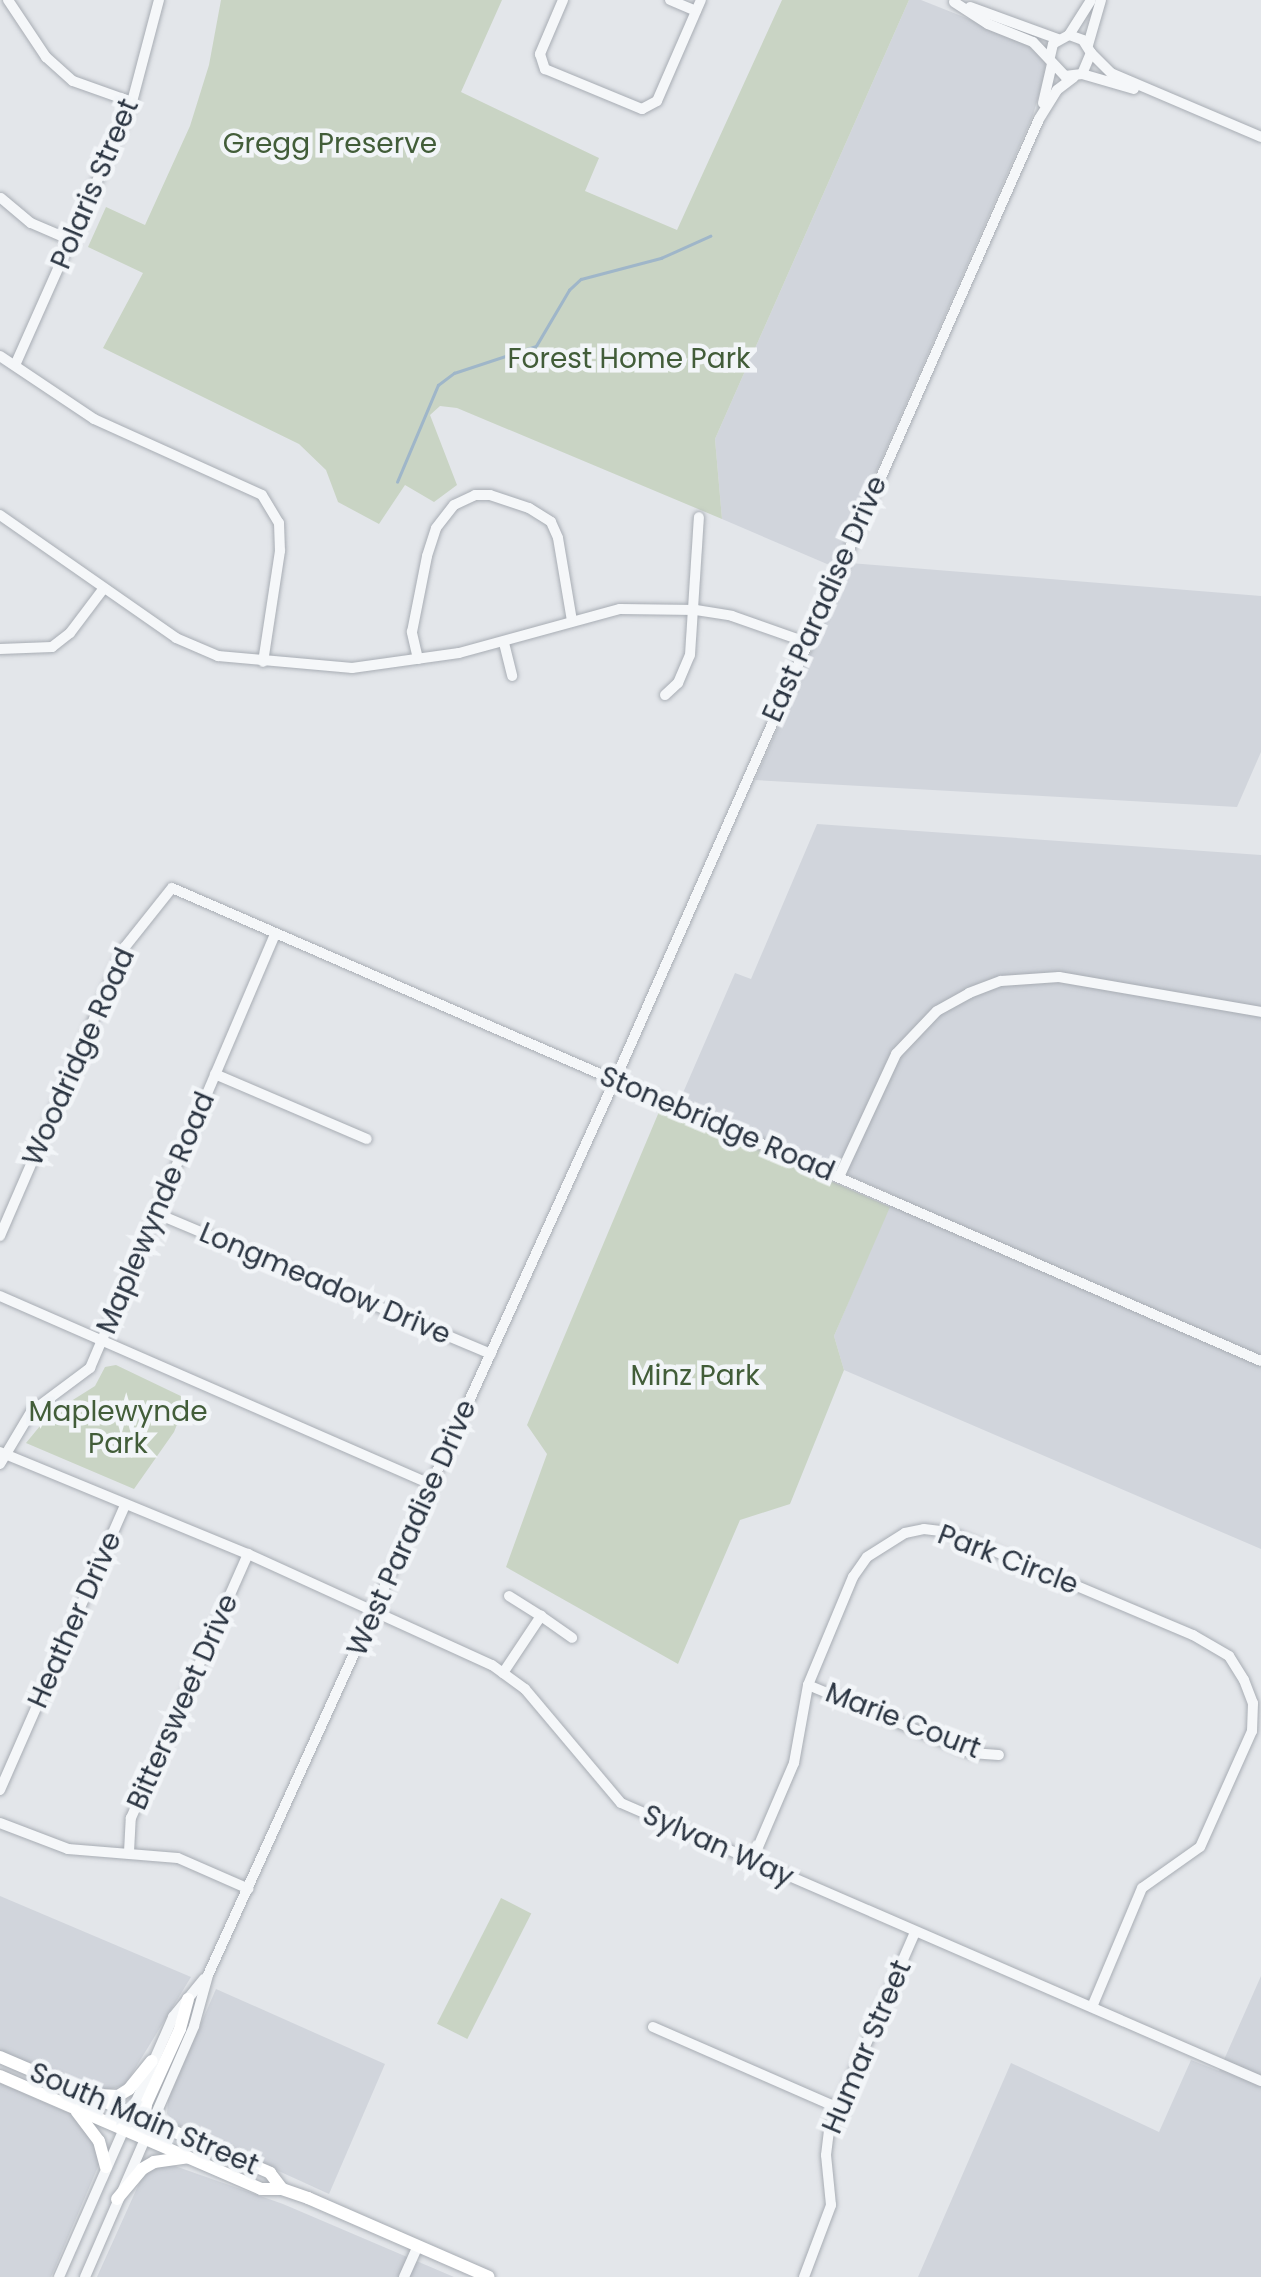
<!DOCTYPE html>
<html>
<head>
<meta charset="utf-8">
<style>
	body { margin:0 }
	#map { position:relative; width:1261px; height:2277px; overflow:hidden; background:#e3e6ea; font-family:Poppins,sans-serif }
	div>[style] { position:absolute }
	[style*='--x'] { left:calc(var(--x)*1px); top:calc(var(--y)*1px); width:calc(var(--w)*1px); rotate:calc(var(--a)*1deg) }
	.built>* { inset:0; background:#d1d5dc }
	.green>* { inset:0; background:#c9d4c4; transform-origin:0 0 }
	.stream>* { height:2.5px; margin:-1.25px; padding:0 1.25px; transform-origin:1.25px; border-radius:1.25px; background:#9fb6c9 }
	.roads { filter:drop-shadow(0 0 2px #a8adb4) drop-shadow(0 0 2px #a8adb4) }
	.minor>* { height:10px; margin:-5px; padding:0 5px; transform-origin:5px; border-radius:5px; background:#f5f7f9 }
	.major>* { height:12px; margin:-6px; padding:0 6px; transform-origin:6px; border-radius:6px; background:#fff }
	span { translate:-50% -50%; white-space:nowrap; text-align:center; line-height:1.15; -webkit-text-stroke:9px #f2f5f8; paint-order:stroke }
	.park-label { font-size:28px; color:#425d39 }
	.street-label { font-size:28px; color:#2b3542 }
</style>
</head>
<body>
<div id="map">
	<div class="built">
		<i style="clip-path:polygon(909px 0,921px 0,1022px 40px,1045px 61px,1046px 70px,1033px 115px,834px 567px,722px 519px,715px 439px)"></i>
		<i style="clip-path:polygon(850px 563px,1261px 596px,1261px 752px,1237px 807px,755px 780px)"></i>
		<i style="clip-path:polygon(817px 824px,1261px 855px,1261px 1549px,844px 1370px,834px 1336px,894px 1195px,679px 1102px,735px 973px,751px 979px)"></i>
		<i style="clip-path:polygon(0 1896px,191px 1977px,125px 2085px,103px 2091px,0 2052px)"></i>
		<i style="clip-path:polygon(1261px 1976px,1261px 2277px,918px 2277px,1011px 2063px,1159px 2132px,1191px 2060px,1219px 2071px)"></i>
		<i style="clip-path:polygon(216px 1989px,385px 2064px,329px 2194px,178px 2125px,167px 2114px,168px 2100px)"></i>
		<i style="clip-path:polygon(0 2083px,78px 2117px,97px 2148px,100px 2162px,51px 2277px,0 2277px)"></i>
		<i style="clip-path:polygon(172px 2165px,283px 2204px,454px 2277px,97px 2277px,142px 2177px,156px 2166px)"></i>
	</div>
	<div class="green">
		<i style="clip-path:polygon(221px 0,502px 0,461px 92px,599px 158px,585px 191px,677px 230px,782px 0,909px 0,715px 439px,722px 519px,457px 408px,440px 406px,430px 415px,457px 485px,434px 502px,405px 485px,379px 524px,338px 502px,326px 470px,299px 444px,103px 348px,143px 273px,88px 247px,106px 207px,145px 225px,190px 126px,209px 65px)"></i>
		<i style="clip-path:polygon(661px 1107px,890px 1207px,834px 1336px,844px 1370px,790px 1504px,740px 1520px,678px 1664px,506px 1567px,547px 1454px,527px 1425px)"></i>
		<i style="clip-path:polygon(116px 1365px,187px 1399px,174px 1432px,134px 1489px,26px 1443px,49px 1415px,95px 1386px,105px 1367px)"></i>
		<i style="left:501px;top:1898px;width:34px;height:141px;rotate:27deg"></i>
	</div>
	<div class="stream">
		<i style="--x:397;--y:482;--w:105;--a:-67.1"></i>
		<i style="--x:438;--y:385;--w:20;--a:-37"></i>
		<i style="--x:454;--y:373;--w:86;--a:-18.2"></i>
		<i style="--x:536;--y:346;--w:65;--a:-59.5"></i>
		<i style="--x:569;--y:290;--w:16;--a:-43"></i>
		<i style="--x:581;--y:279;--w:83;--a:-14.7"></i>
		<i style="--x:661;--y:258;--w:54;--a:-24.2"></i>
	</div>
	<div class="roads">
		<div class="minor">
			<i style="--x:8;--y:0;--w:69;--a:56.3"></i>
			<i style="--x:46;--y:57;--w:36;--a:42"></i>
			<i style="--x:73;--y:81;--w:63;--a:19.6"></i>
			<i style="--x:563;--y:0;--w:59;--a:113.1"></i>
			<i style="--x:540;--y:54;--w:16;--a:72"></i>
			<i style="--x:545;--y:69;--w:105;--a:22.4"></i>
			<i style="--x:642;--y:109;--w:17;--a:-28"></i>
			<i style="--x:657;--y:101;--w:110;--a:-66.5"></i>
			<i style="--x:670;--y:0;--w:28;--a:23"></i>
			<i style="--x:954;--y:2;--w:40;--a:32.9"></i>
			<i style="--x:988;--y:24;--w:48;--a:21.8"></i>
			<i style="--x:1033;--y:42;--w:47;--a:46.7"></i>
			<i style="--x:1065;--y:76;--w:17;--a:-7"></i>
			<i style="--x:1082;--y:74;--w:23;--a:-67"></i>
			<i style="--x:1091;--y:53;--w:15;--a:-122"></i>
			<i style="--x:1083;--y:40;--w:15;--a:-160"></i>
			<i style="--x:1069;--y:35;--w:18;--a:151"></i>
			<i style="--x:1053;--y:44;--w:13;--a:103"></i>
			<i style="--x:970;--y:7;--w:94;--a:20"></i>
			<i style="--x:1069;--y:35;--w:41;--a:-57.8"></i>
			<i style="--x:1088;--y:45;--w:47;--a:-73.9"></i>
			<i style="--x:1091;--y:53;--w:28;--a:45"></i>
			<i style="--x:1111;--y:73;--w:163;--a:23.1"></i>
			<i style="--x:1082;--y:74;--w:54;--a:16.1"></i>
			<i style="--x:1043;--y:103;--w:39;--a:-77"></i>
			<i style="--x:1;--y:198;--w:39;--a:40"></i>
			<i style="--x:31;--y:223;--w:46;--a:23.2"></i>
			<i style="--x:0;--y:356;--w:113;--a:33.8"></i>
			<i style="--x:94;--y:419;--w:184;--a:24.3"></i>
			<i style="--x:262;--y:495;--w:33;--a:59"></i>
			<i style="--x:279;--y:523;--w:28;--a:88"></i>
			<i style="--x:280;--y:551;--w:112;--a:98.7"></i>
			<i style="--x:16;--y:363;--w:286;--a:-66"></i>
			<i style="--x:132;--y:102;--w:106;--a:-75.2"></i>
			<i style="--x:0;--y:515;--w:215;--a:34.9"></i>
			<i style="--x:176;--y:638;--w:46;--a:23.2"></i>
			<i style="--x:218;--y:656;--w:135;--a:5.1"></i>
			<i style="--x:352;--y:668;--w:108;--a:-8"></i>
			<i style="--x:459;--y:653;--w:167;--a:-15.3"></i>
			<i style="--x:620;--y:609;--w:76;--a:0.8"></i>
			<i style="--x:696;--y:610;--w:36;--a:9"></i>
			<i style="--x:732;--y:616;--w:78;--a:19.4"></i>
			<i style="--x:504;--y:643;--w:34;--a:76"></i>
			<i style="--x:0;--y:649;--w:52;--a:-2.2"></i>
			<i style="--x:52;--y:647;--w:23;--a:-38"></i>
			<i style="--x:70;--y:633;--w:56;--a:-52.9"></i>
			<i style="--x:418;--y:659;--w:28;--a:-103"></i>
			<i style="--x:412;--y:632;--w:77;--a:-78.8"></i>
			<i style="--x:427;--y:556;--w:29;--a:-72"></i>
			<i style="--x:436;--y:528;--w:29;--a:-52"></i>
			<i style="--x:454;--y:505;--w:23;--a:-25"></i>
			<i style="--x:475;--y:495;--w:15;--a:0"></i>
			<i style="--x:490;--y:495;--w:41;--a:18.4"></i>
			<i style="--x:529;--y:508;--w:26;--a:32"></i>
			<i style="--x:551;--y:522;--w:17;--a:66"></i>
			<i style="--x:558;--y:538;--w:84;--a:80.4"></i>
			<i style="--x:665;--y:695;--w:18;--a:-43"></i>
			<i style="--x:678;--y:683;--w:30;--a:-67"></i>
			<i style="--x:690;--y:655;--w:138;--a:-86.3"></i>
			<i style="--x:215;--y:1074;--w:165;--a:23.2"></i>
			<i style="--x:839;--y:1177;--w:136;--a:-65.1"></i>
			<i style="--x:896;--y:1054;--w:59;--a:-46.4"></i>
			<i style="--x:937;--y:1011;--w:37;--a:-29"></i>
			<i style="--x:969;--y:993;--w:34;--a:-21"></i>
			<i style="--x:1001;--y:981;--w:58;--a:-3.9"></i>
			<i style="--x:1059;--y:977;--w:205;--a:9.8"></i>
			<i style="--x:158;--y:1214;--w:361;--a:22.8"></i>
			<i style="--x:0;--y:1236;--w:315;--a:-66.6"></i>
			<i style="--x:125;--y:947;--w:75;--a:-51.5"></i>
			<i style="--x:172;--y:888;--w:1187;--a:23.48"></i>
			<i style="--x:0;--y:1296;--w:472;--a:23.6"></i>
			<i style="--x:0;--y:1452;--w:268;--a:22.4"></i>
			<i style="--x:248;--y:1554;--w:268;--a:24.5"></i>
			<i style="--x:492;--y:1665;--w:41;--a:36"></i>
			<i style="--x:525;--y:1689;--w:149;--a:49.9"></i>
			<i style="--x:621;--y:1803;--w:698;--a:23.48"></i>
			<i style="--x:0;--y:1464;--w:61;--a:-59.2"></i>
			<i style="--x:31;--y:1412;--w:74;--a:-36.7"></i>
			<i style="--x:90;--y:1368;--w:472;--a:-66.9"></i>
			<i style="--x:509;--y:1596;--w:38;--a:32"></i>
			<i style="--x:503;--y:1673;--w:69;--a:-56.3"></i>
			<i style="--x:541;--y:1616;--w:38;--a:35"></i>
			<i style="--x:808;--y:1685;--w:177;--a:22.6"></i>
			<i style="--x:971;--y:1753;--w:28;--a:4"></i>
			<i style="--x:0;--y:1790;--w:311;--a:-66.3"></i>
			<i style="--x:0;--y:1823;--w:73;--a:20.9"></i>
			<i style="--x:68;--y:1849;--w:110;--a:4.7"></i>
			<i style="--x:178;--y:1858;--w:77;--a:23.6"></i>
			<i style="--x:129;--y:1852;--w:34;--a:-87"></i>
			<i style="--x:131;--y:1818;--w:289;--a:-66.1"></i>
			<i style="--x:752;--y:1861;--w:107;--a:-66.8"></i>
			<i style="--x:794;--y:1763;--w:79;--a:-79.8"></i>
			<i style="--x:808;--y:1685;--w:117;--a:-67.4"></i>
			<i style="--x:853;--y:1577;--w:24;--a:-55"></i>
			<i style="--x:867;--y:1557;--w:45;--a:-32.3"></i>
			<i style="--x:905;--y:1533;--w:19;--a:-12"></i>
			<i style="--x:924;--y:1529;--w:25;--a:7"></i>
			<i style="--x:949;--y:1532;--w:265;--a:22.9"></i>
			<i style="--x:1193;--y:1635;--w:42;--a:30.3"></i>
			<i style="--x:1229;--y:1656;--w:28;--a:58"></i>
			<i style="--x:1244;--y:1680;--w:25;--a:69"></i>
			<i style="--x:1253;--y:1703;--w:28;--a:92"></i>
			<i style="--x:1252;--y:1731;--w:127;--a:114.1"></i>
			<i style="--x:1200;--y:1847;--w:71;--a:144.7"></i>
			<i style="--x:1142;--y:1888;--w:129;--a:112.8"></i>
			<i style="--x:653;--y:2027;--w:202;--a:23.6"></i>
			<i style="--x:59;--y:2277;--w:284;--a:-66.3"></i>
			<i style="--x:173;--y:2017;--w:49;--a:-50.8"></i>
			<i style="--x:85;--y:2277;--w:274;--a:-66.5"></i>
			<i style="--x:194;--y:2026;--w:53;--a:-74.6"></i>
			<i style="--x:208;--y:1975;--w:983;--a:-65.55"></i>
			<i style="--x:615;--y:1080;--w:1050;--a:-66.19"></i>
			<i style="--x:1039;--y:119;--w:34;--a:-58"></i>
			<i style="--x:1057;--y:90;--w:21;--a:-37"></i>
			<i style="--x:404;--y:2277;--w:34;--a:-66"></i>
			<i style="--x:804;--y:2277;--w:77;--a:-69.4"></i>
			<i style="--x:831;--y:2205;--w:50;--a:-95.7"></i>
			<i style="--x:826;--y:2155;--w:26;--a:-83"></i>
			<i style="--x:829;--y:2129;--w:215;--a:-66.4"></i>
		</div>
		<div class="major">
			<i style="--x:0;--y:2057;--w:294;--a:23.2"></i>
			<i style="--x:270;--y:2173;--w:20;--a:53"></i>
			<i style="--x:0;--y:2076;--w:284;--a:23.4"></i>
			<i style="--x:261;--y:2189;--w:21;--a:0"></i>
			<i style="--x:282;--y:2189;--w:28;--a:19"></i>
			<i style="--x:308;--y:2198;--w:197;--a:23.6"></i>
			<i style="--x:100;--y:2095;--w:18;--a:3"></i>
			<i style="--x:118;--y:2096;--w:13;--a:-32"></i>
			<i style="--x:129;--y:2089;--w:36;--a:-51"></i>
			<i style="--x:77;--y:2112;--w:36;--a:53"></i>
			<i style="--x:99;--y:2141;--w:27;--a:75"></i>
			<i style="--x:143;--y:2124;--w:20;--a:-81"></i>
			<i style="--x:146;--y:2104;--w:82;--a:-65.6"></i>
			<i style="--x:180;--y:2029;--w:31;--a:-75"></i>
			<i style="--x:117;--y:2199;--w:39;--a:-50"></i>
			<i style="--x:142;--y:2169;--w:14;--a:-30"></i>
			<i style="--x:154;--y:2162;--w:34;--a:-8"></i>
		</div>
	</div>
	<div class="park-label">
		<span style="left:330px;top:144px">Gregg Preserve</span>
		<span style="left:629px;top:359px">Forest Home Park</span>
		<span style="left:695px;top:1376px">Minz Park</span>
		<span style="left:118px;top:1428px">Maplewynde<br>Park</span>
	</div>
	<div class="street-label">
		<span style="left:95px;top:184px;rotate:-67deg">Polaris Street</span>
		<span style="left:825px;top:599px;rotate:-66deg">East Paradise Drive</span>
		<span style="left:79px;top:1057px;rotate:-66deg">Woodridge Road</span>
		<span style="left:717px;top:1124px;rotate:23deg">Stonebridge Road</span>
		<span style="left:156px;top:1213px;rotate:-67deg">Maplewynde Road</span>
		<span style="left:325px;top:1284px;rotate:23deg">Longmeadow Drive</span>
		<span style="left:412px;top:1528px;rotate:-66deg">West Paradise Drive</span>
		<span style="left:1008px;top:1560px;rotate:21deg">Park Circle</span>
		<span style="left:75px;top:1620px;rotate:-66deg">Heather Drive</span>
		<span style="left:183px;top:1702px;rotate:-66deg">Bittersweet Drive</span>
		<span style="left:903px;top:1721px;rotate:21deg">Marie Court</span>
		<span style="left:718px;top:1846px;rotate:24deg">Sylvan Way</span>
		<span style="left:867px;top:2047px;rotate:-67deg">Humar Street</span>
		<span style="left:144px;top:2119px;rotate:23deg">South Main Street</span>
	</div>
</div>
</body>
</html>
